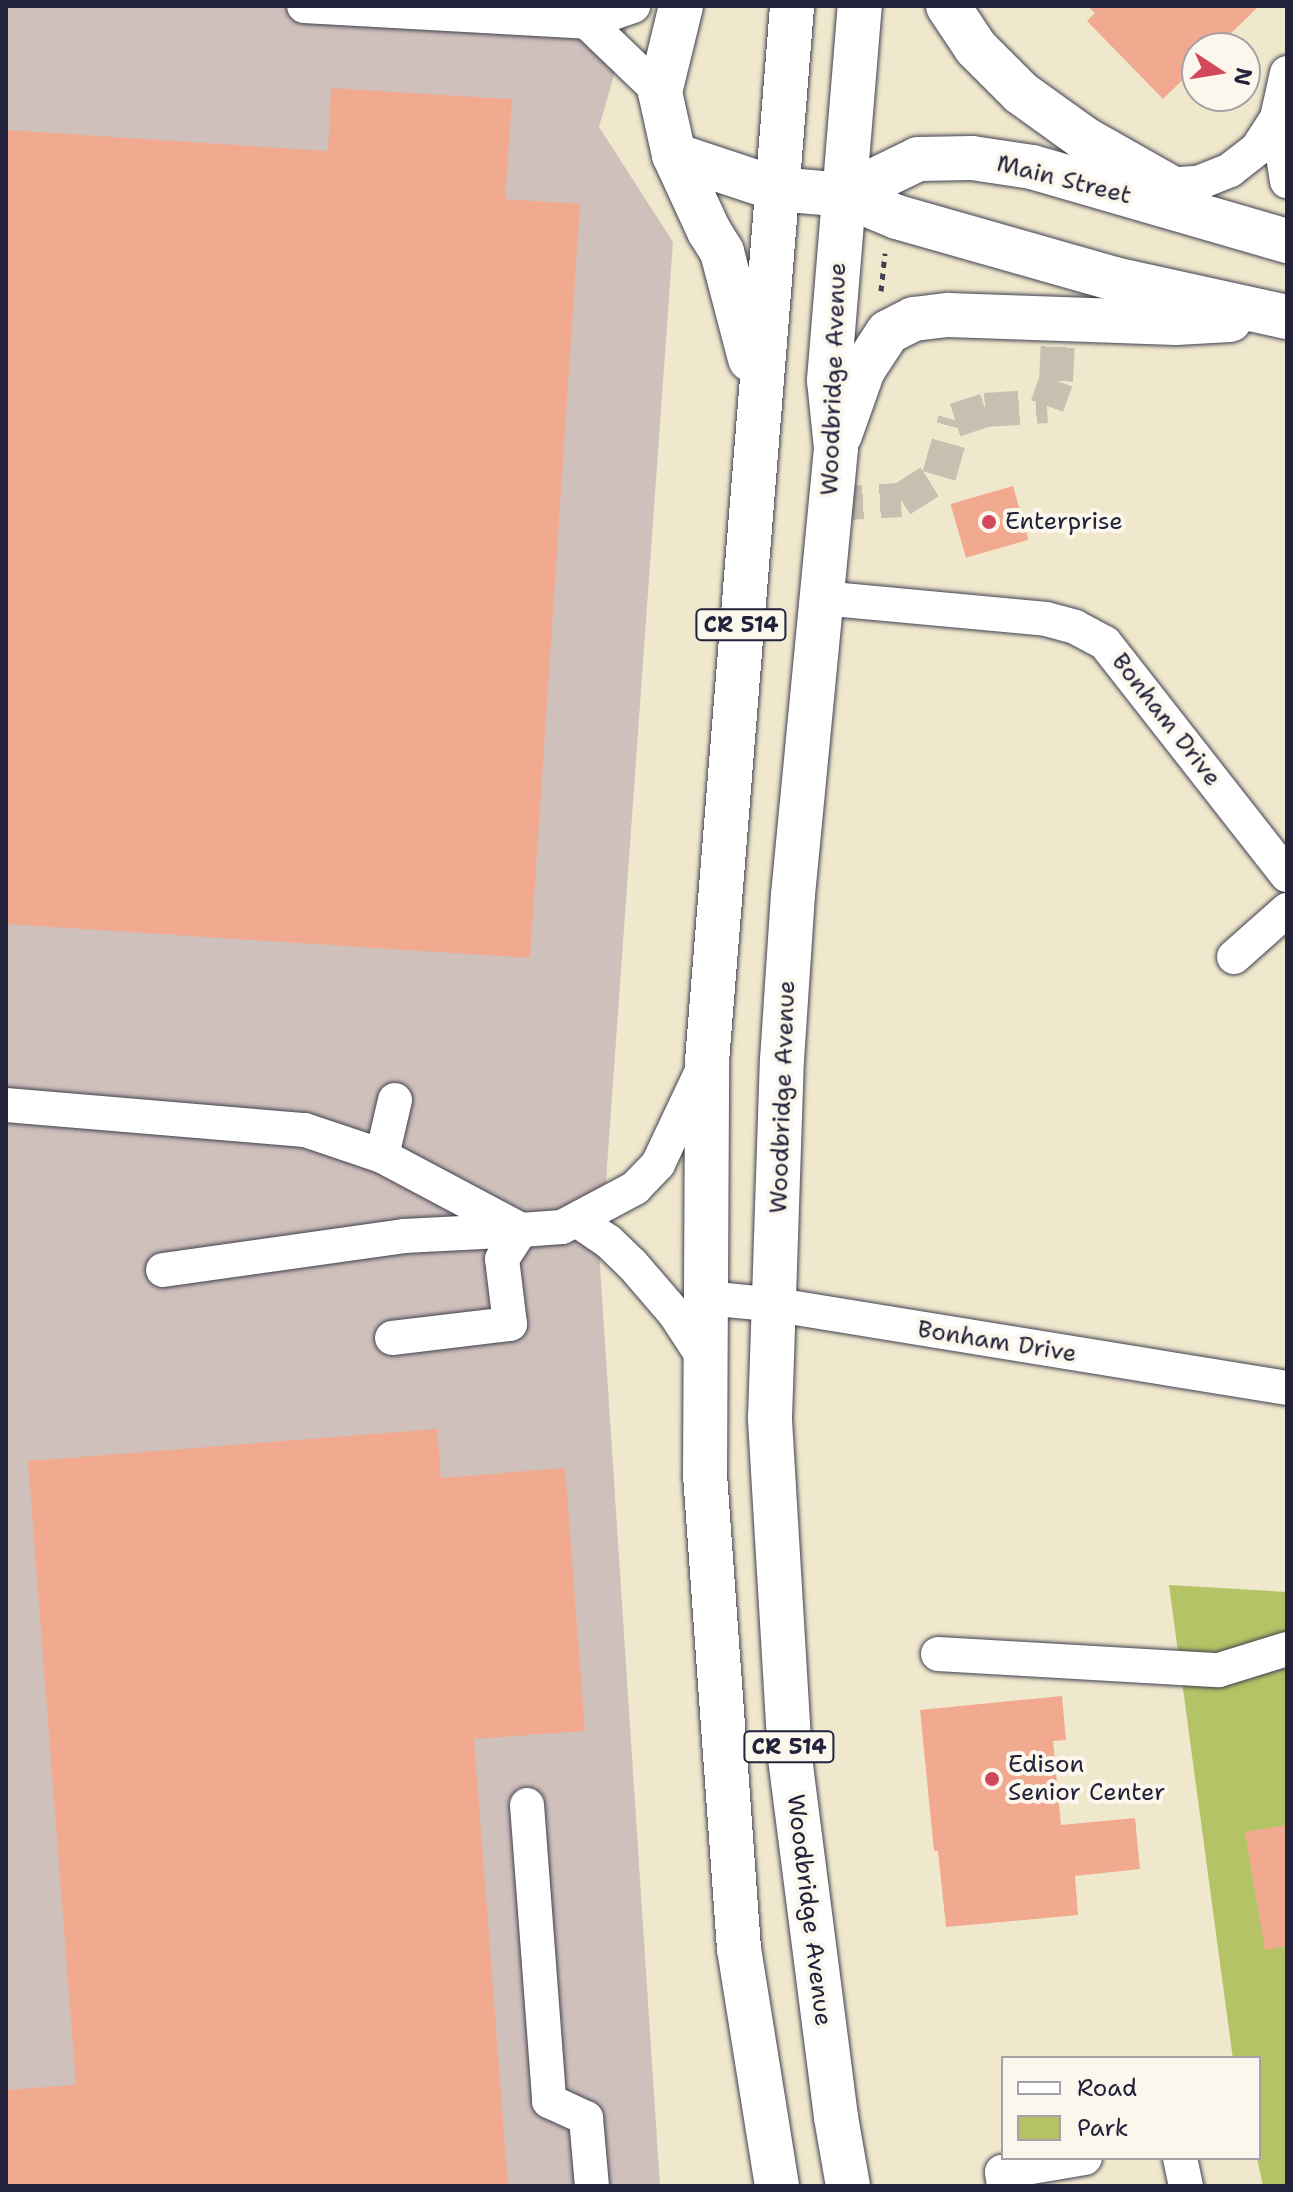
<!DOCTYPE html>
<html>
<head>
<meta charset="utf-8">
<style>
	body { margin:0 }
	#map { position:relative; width:1293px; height:2192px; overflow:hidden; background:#f0e8cd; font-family:"Shantell Sans",sans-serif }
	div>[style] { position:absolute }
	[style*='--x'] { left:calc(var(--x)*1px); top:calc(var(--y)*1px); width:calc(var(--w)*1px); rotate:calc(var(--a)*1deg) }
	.industrial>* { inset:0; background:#cfc0bb }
	.green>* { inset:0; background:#b4c365 }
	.building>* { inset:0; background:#f1aa8f; transform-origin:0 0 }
	.minor-tunnel>* { height:34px; margin-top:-17px; transform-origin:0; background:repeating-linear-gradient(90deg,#c7c0b0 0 34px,transparent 0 51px) }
	.path>* { height:5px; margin-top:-2.5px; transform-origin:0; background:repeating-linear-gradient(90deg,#414051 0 6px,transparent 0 12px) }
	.roads { filter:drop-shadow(0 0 2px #414051) drop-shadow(0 0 2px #414051) }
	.minor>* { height:34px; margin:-17px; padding:0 17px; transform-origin:17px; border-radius:17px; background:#fff }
	.major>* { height:44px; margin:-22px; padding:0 22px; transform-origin:22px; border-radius:22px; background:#fff }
	.dots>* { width:22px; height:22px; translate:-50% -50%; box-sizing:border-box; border:4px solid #fbf7ec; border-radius:50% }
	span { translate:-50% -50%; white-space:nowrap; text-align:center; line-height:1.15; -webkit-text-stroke:8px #fbf7ec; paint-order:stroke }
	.shield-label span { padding:2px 6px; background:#fbf7ec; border:2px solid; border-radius:6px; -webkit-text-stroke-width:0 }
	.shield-label { font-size:22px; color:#22223b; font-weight:700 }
	.street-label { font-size:24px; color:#22223b }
	.poi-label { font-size:24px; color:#22223b }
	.left { translate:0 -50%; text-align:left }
	.frame { position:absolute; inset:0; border:8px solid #22223b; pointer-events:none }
	.legend { position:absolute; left:1001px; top:2056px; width:260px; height:104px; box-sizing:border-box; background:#fbf7ec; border:2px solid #a4a2a5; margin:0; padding:10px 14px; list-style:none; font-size:24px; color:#22223b }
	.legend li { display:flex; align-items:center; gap:16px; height:40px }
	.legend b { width:40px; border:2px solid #a4a2a5 }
	.north { position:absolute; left:1181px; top:32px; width:80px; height:80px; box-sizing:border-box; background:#fbf7ec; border:2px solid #a4a2a5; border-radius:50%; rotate:102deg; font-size:22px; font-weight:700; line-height:32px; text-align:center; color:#22223b }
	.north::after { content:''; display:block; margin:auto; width:28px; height:36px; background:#d1495b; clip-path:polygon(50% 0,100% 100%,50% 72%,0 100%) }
</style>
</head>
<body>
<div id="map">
	<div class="industrial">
		<i style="clip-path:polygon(6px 6px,634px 6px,599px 127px,673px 242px,600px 1266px,660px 2186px,6px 2186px)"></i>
	</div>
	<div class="green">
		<i style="clip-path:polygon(1169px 1585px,1287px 1592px,1287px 2186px,1263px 2186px,1257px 2158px,1259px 2058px,1233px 2058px,1232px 2052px)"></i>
	</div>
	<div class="building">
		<i style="clip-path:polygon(1088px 6px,1259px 6px,1216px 48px,1197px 48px,1197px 66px,1163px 99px,1087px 21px,1095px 13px)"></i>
		<i style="clip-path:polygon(331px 88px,512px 99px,505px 199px,580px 204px,530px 958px,6px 924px,6px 130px,328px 151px)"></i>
		<i style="left:1013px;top:486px;width:56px;height:65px;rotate:74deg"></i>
		<i style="clip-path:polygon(437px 1429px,441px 1478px,565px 1468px,585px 1731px,474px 1739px,508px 2186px,6px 2186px,6px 2090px,76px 2085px,28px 1461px)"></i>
		<i style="clip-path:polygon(1062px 1696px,1066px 1740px,1053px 1741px,1061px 1825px,1135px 1818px,1140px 1869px,1075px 1876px,1078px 1915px,946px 1927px,938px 1851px,934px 1851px,920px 1710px)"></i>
		<i style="clip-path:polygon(1287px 1825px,1287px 1946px,1265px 1950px,1245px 1832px)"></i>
	</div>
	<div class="minor-tunnel">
		<i style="--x:829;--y:504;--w:72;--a:-3.2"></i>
		<i style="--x:901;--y:500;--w:45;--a:-32.3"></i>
		<i style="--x:939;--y:476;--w:58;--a:-74.1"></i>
		<i style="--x:955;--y:420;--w:32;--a:-18"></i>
		<i style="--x:985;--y:410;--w:62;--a:-3.7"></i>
		<i style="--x:1047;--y:406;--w:27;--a:-70"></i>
		<i style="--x:1056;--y:381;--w:63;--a:-87.3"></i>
	</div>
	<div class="path">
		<i style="--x:881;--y:291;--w:38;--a:-84"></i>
	</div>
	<div class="roads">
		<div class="minor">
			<i style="--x:304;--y:6;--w:283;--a:3.2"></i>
			<i style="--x:587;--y:22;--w:49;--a:-19.2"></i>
			<i style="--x:587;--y:22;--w:101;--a:43.8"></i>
			<i style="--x:1287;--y:73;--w:46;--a:102.5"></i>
			<i style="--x:1277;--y:118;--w:64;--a:81"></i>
			<i style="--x:1166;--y:185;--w:32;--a:-4"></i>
			<i style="--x:1198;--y:183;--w:35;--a:-22"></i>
			<i style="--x:1230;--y:170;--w:34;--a:-38"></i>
			<i style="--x:1257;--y:149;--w:37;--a:-57"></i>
			<i style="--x:821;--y:598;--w:226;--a:5.3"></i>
			<i style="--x:1046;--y:619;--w:30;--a:15"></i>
			<i style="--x:1075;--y:627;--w:34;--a:28"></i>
			<i style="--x:1105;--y:643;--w:295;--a:51.9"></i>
			<i style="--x:1234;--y:957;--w:71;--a:-41.6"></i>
			<i style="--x:395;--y:1100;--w:57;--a:103.1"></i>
			<i style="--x:382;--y:1156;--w:157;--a:28"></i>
			<i style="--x:521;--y:1230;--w:41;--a:-4.2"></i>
			<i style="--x:562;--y:1227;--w:83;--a:-28.1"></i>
			<i style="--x:635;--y:1188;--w:33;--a:-46"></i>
			<i style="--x:658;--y:1164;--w:105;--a:-64.7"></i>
			<i style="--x:6;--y:1105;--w:300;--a:4.8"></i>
			<i style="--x:305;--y:1130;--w:81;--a:18.7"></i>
			<i style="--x:578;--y:1221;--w:36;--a:34"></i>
			<i style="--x:608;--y:1241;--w:33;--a:44"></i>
			<i style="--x:632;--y:1264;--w:66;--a:49.3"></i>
			<i style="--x:675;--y:1314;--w:55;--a:56.9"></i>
			<i style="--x:163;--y:1270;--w:243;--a:-8"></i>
			<i style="--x:404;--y:1236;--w:117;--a:-2.9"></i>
			<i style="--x:706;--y:1298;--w:71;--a:5.6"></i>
			<i style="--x:777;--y:1305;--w:517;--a:9.24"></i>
			<i style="--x:392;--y:1338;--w:119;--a:-6.8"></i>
			<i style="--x:510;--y:1324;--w:65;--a:-97"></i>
			<i style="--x:502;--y:1259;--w:35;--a:-57"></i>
			<i style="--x:938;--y:1654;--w:281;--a:3.3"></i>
			<i style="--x:1219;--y:1670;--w:71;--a:-17.2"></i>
			<i style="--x:527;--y:1805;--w:297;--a:85.7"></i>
			<i style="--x:549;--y:2101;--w:41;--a:24.7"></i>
			<i style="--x:586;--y:2118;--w:68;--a:85"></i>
			<i style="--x:1180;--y:2158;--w:29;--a:78"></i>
			<i style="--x:1004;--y:2186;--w:14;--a:-98"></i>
			<i style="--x:1002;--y:2172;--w:84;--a:-9.6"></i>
		</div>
		<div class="major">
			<i style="--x:681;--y:6;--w:89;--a:103.7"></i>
			<i style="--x:660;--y:92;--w:65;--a:77.5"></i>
			<i style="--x:674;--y:155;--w:84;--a:65.3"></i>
			<i style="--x:709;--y:231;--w:25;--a:58"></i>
			<i style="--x:722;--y:252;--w:111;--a:75.3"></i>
			<i style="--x:948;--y:6;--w:50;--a:56.3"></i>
			<i style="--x:976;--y:48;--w:64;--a:45"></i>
			<i style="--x:1021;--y:93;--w:79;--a:35.7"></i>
			<i style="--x:1085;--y:139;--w:106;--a:29.5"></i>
			<i style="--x:674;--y:155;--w:108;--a:18.3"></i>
			<i style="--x:777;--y:189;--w:67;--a:5.1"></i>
			<i style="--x:844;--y:195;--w:57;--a:22.5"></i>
			<i style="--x:897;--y:217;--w:226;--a:15.9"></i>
			<i style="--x:1114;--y:279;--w:177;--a:12.4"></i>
			<i style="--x:844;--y:195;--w:82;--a:-25.9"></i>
			<i style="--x:918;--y:159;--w:54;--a:-1.1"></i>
			<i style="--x:972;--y:158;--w:61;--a:8.5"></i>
			<i style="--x:1032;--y:167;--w:266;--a:16.2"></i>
			<i style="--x:840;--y:435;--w:69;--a:-70.5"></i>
			<i style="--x:863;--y:370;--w:45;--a:-56.7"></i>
			<i style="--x:888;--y:332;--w:29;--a:-27"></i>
			<i style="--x:914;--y:319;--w:34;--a:-7"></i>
			<i style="--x:948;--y:315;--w:228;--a:2"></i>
			<i style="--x:1176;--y:323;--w:54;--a:-3.2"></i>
			<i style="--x:777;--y:2186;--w:240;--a:-99.1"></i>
			<i style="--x:739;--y:1949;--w:472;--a:-94.1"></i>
			<i style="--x:705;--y:1478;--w:417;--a:-89.7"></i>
			<i style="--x:707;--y:1061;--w:1058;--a:-85.39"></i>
			<i style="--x:848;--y:2186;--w:70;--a:-99.9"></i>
			<i style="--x:836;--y:2117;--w:363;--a:-97.3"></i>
			<i style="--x:790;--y:1757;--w:340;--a:-93.4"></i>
			<i style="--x:770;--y:1418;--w:358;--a:-88.1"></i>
			<i style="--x:782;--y:1060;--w:165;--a:-86.2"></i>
			<i style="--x:793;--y:895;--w:449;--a:-84.5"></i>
			<i style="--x:836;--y:448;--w:68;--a:-95.9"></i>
			<i style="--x:829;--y:380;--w:375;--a:-85.3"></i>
		</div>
	</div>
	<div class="dots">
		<i style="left:989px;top:522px;background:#d1495b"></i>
		<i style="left:992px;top:1779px;background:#d1495b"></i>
	</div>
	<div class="shield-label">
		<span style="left:741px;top:625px">CR 514</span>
		<span style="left:789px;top:1747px">CR 514</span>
	</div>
	<div class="street-label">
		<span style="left:1064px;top:180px;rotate:14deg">Main Street</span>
		<span style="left:834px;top:379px;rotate:-88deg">Woodbridge Avenue</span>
		<span style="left:1166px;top:720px;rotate:52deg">Bonham Drive</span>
		<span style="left:783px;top:1097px;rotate:-88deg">Woodbridge Avenue</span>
		<span style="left:997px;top:1342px;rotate:9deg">Bonham Drive</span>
		<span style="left:809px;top:1910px;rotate:83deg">Woodbridge Avenue</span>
	</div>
	<div class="poi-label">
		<span class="left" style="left:1005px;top:522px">Enterprise</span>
		<span class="left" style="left:1008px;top:1779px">Edison<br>Senior Center</span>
	</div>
	<div class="frame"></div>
	<ul class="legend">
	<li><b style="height:10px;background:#fff"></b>Road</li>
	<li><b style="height:22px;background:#b4c365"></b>Park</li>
	</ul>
	<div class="north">N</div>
</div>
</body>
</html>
